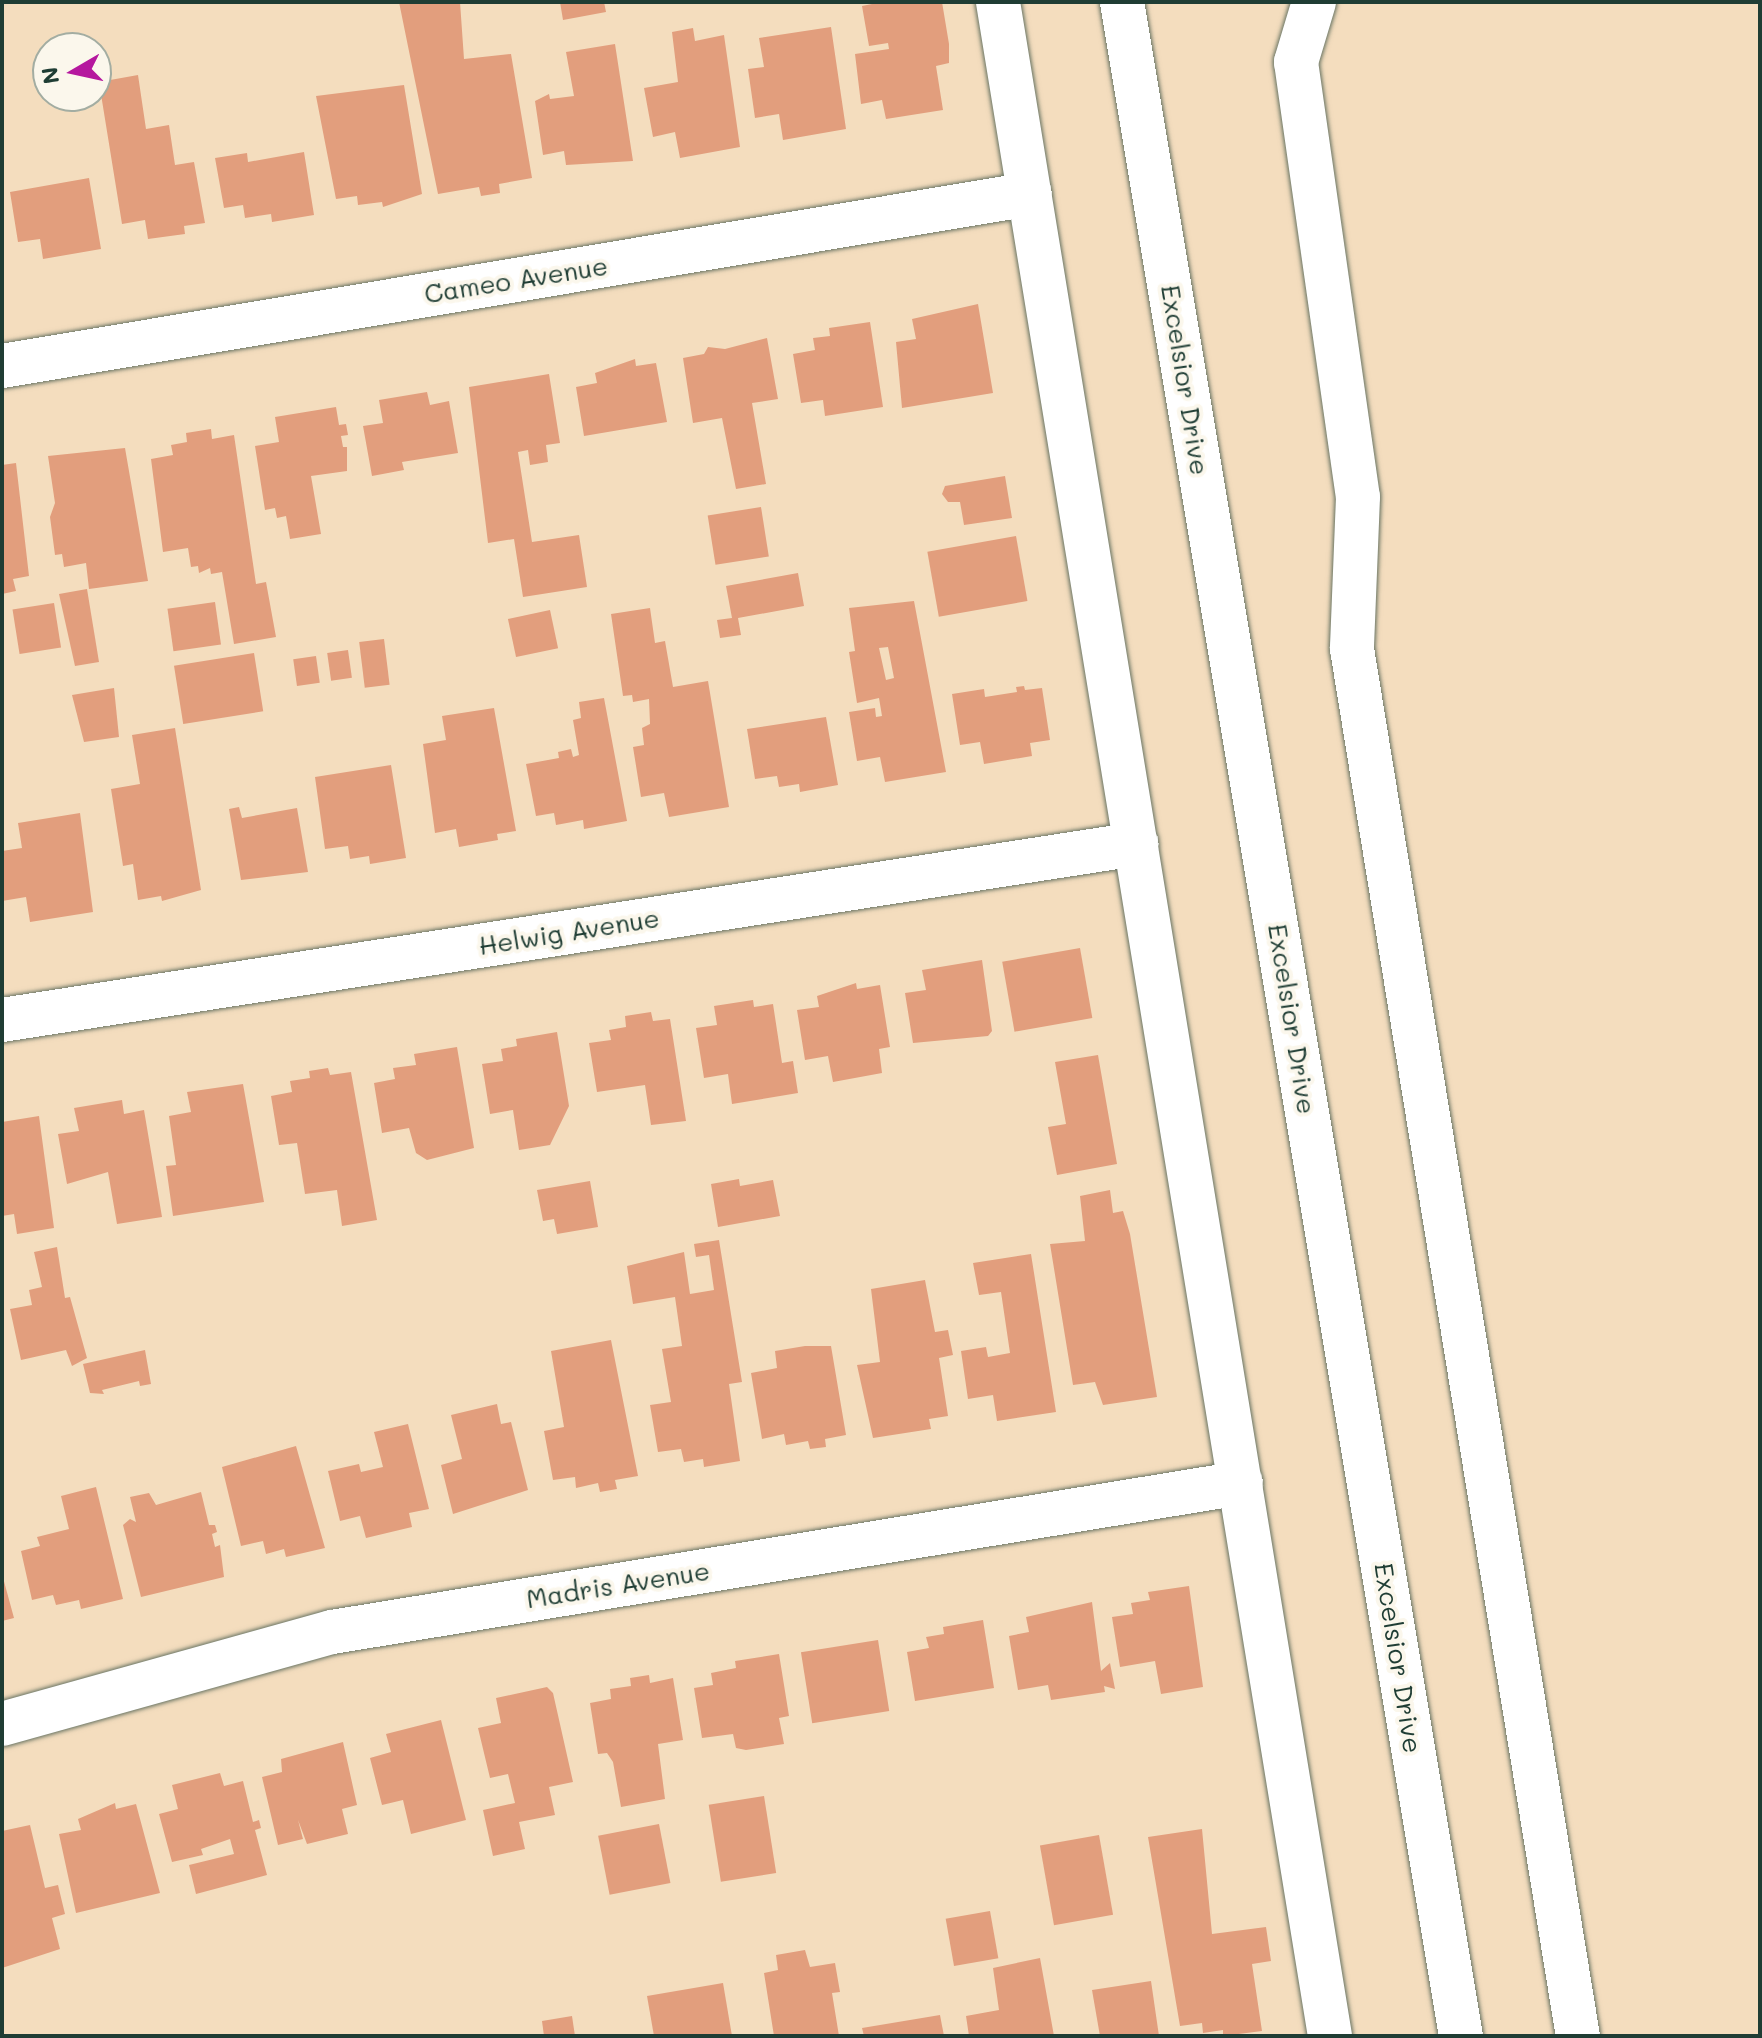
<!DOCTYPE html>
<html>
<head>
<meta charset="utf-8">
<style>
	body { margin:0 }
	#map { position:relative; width:1762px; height:2038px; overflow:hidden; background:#f4ddbe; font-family:Mali,sans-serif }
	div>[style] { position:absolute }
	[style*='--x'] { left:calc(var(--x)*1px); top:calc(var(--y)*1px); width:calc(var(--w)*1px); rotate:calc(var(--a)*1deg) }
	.building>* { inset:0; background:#e29e7d; transform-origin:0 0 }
	.roads { filter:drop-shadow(0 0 2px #6a7564) drop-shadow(0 0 2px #6a7564) }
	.minor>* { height:44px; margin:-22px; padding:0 22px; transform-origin:22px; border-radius:22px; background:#fff }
	.major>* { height:44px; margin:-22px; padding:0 22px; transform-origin:22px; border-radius:22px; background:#fff }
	span { translate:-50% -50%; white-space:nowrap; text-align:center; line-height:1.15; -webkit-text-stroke:8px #fbf7ec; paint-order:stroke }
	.street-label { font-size:26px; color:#1f3d34 }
	.frame { position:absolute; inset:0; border:4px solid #1f3d34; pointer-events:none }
	.north { position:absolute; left:32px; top:32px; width:80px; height:80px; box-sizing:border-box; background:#fbf7ec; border:2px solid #a3ada2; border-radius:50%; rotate:261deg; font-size:22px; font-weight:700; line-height:32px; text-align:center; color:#1f3d34 }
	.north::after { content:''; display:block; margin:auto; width:28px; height:36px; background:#b5179e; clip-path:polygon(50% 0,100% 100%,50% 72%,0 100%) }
</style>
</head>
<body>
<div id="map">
	<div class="building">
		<i style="clip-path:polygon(399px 2px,460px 2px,464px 59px,511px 54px,532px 178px,499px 184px,500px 193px,481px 196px,479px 187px,438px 194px)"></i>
		<i style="clip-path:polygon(560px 2px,604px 2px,606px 12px,563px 20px)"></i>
		<i style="clip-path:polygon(882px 2px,942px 2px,949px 44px,949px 63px,936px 66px,943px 110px,886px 119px,882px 100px,861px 104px,855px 54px,889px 49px,888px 43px,869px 46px,862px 6px)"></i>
		<i style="clip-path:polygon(831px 27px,846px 129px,783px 140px,779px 114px,755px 118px,748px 69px,764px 67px,759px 38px)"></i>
		<i style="clip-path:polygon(693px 28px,695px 41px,724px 35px,740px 147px,680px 158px,675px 132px,653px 137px,644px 88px,678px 82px,672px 32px)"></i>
		<i style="clip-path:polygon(615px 44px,633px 161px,566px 165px,564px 151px,543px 155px,535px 101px,549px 94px,550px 99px,574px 96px,566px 52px)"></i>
		<i style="clip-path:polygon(138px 75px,146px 129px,169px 125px,175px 165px,194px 162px,205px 223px,184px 226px,185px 234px,148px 239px,145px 220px,122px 224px,99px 82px)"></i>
		<i style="clip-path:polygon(404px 85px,422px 194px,383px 207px,382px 202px,358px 205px,357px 196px,336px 199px,316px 96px)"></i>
		<i style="clip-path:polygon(304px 152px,314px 215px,272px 222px,271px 214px,245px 218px,243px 205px,224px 208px,215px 158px,247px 153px,248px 162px)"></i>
		<i style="clip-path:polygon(89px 178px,101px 249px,43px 259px,40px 239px,18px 242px,10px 192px)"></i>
		<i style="clip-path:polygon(978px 304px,993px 393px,902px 408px,896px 342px,916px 339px,912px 319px)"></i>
		<i style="clip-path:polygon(870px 322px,883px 407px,825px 416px,823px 400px,801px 403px,793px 354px,815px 350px,813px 338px,830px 336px,829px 328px)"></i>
		<i style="clip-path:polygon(767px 338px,778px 399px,752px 403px,766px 484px,736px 489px,722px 418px,693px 423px,683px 358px,704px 354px,708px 347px,725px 349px)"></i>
		<i style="clip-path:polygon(635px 359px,636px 366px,656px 363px,667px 422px,584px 436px,576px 387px,597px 383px,595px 373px)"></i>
		<i style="clip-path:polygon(549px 374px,560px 443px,546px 445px,548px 462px,530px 465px,528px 450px,518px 452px,532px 542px,579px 535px,587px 587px,523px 597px,514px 539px,488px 543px,469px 387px)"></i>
		<i style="clip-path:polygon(427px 392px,430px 405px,449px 401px,458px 453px,402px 462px,404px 470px,372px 476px,363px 426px,383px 423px,379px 400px)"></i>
		<i style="clip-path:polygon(336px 407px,339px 425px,346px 424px,348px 435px,341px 436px,343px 447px,347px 447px,347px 471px,311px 476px,321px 534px,290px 539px,286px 516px,277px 518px,275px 508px,265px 510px,255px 446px,279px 442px,275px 417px)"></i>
		<i style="clip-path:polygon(211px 429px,212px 439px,234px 435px,256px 584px,266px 582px,276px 637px,234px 644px,222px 572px,211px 574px,210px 568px,199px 573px,198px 566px,191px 567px,188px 548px,163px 552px,151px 459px,173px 455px,171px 445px,187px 442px,186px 433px)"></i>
		<i style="clip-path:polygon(125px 448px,148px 581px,89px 589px,86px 563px,64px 567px,62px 554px,55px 555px,50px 517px,55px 503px,48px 456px)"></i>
		<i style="clip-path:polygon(16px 463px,29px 576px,13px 579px,16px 591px,2px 594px,2px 465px)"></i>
		<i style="clip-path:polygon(1005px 476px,1012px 518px,964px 525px,960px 502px,948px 502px,942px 494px,945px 486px)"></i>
		<i style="left:761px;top:507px;width:50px;height:54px;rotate:81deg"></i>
		<i style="left:1016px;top:536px;width:66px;height:90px;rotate:80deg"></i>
		<i style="clip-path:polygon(798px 573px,804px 606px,738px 618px,741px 635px,720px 638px,717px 620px,732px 618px,726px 586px)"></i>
		<i style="clip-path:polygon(87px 589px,99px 662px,75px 666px,59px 594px)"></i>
		<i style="clip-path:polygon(evenodd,914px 601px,946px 772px,885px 782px,880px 757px,857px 761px,849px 712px,875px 708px,876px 717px,882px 716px,879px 698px,857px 703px,849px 652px,855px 651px,849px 608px,914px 601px,888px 647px,894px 678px,886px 680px,879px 648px,888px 647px)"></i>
		<i style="left:215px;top:602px;width:43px;height:48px;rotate:82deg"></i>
		<i style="left:54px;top:603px;width:45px;height:42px;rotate:81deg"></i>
		<i style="clip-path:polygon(650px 608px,655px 643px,665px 641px,673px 687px,708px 681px,729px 807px,669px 817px,664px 793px,641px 797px,633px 747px,644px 745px,642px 728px,650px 724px,649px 699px,633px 702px,632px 695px,623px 696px,611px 614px)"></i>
		<i style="left:550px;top:610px;width:39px;height:43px;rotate:78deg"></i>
		<i style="left:384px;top:639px;width:46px;height:25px;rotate:83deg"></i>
		<i style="left:348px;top:650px;width:28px;height:21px;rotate:82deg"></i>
		<i style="left:254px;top:653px;width:59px;height:81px;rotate:81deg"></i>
		<i style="left:316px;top:656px;width:27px;height:23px;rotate:82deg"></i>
		<i style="clip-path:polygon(1024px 686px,1025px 690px,1042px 688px,1050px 740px,1030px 743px,1032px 756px,984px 764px,980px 742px,960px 745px,952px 694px,984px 689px,985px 697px,1017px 692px,1016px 687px)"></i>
		<i style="clip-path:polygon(114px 688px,119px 737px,84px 742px,72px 695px)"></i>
		<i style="clip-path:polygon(604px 698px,627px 821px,584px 829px,583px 820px,556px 825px,554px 813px,536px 816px,526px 764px,559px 758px,558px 752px,571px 749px,573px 757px,579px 755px,573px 720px,581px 718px,579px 702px)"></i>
		<i style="clip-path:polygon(494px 708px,516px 831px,497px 834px,498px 840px,459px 847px,456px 829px,435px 833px,423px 744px,446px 740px,442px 716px)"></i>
		<i style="clip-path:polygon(826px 717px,838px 785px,800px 792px,799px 784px,779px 787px,777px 776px,755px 779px,747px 729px)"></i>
		<i style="clip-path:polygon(175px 728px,201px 890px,162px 901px,161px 896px,138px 900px,133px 864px,123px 866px,111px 789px,140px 784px,132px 735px)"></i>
		<i style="clip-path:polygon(391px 765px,406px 858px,370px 864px,369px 856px,350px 859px,348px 846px,325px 849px,315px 777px)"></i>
		<i style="clip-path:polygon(239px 807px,242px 818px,297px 808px,308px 872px,241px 880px,229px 809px)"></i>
		<i style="clip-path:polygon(80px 813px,93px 912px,30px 922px,26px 897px,2px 901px,2px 851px,22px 848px,18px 823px)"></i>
		<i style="left:1080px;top:948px;width:71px;height:79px;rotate:80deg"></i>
		<i style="clip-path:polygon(982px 960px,992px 1031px,988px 1036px,913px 1043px,905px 993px,926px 990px,922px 970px)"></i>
		<i style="clip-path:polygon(856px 983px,857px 989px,880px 985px,890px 1047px,879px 1049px,882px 1073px,833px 1082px,828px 1056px,805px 1060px,797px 1010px,819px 1007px,817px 996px)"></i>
		<i style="clip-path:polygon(753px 1000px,754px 1007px,773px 1004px,782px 1063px,793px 1061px,798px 1093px,732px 1104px,728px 1074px,704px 1078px,696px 1028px,717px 1025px,714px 1006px)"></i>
		<i style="clip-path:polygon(651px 1012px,653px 1021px,670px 1019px,686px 1121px,651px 1125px,645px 1085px,597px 1092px,589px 1043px,611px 1040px,609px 1030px,626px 1027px,625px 1016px)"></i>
		<i style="clip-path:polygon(557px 1032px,569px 1106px,550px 1145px,519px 1150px,513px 1110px,490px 1114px,482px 1064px,503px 1061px,501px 1049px,517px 1046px,516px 1039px)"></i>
		<i style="clip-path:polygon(457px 1047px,474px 1148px,427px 1160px,416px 1153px,409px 1128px,382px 1133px,374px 1083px,395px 1079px,393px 1068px,416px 1065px,414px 1054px)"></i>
		<i style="clip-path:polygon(1098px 1055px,1117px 1164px,1057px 1175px,1048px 1127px,1066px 1124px,1055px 1062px)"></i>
		<i style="clip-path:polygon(328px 1068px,330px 1075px,351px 1072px,377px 1220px,342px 1226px,337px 1190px,305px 1194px,297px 1143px,279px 1145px,271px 1096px,292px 1092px,290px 1081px,310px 1078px,309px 1071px)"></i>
		<i style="clip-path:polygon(243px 1084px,264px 1202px,173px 1216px,166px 1166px,176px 1165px,169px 1116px,191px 1112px,187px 1092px)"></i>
		<i style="clip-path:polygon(122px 1100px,124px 1114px,144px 1110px,162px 1217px,117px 1224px,108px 1172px,67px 1184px,58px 1134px,79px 1131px,74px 1108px)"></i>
		<i style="clip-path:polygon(39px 1116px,54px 1228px,17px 1234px,14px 1214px,2px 1216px,2px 1122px)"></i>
		<i style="clip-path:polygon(739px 1179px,740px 1186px,773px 1180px,780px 1216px,718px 1227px,711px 1184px)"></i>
		<i style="clip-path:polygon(590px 1181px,598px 1227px,557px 1234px,554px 1219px,543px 1221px,537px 1190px)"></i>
		<i style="clip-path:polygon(1110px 1190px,1113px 1213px,1123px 1211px,1130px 1234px,1157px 1397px,1103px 1405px,1095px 1382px,1073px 1385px,1050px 1244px,1085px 1241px,1080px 1196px)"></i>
		<i style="clip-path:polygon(719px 1240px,742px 1382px,729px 1384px,740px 1461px,704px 1467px,703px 1459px,684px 1462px,681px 1449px,658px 1452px,650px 1405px,671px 1402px,662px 1349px,682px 1346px,675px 1297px,633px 1304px,627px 1266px,684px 1252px,690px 1294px,714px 1290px,709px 1255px,696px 1257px,694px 1244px)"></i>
		<i style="clip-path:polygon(57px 1247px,65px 1298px,70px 1297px,87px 1358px,72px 1366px,66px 1350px,21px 1360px,10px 1309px,32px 1305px,29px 1290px,42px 1287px,34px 1252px)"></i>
		<i style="clip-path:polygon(1031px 1254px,1056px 1412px,997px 1421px,993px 1395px,968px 1399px,961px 1351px,986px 1347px,988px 1357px,1010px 1353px,1001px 1292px,979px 1295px,973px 1263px)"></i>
		<i style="clip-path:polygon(925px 1280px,935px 1332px,948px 1330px,953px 1355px,939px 1358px,948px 1416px,929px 1419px,931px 1429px,873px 1438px,857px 1365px,880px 1362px,871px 1289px)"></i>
		<i style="clip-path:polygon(611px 1340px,638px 1476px,615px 1480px,617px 1489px,600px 1492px,598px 1483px,576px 1488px,575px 1477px,553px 1480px,544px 1431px,564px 1427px,551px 1351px)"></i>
		<i style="clip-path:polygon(805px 1346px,831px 1346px,846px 1435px,825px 1439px,826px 1447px,810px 1449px,808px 1441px,786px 1445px,784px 1434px,762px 1439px,751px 1373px,777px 1368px,775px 1351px)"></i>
		<i style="clip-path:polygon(145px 1350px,151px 1384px,140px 1386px,139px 1381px,102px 1390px,104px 1394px,90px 1393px,83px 1364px)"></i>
		<i style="clip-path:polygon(497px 1404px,501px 1424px,511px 1422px,528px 1490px,453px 1514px,441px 1465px,462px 1459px,451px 1415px)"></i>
		<i style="clip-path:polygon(408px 1424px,429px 1509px,409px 1513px,412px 1527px,366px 1538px,360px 1516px,340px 1521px,328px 1471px,359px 1464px,361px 1472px,383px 1467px,374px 1432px)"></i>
		<i style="clip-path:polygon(296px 1446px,325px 1548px,286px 1557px,284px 1549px,266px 1554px,263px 1541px,241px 1546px,222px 1467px)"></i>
		<i style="clip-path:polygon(96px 1487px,123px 1599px,81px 1609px,79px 1600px,56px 1605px,53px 1595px,32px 1600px,21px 1551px,40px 1546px,37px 1537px,69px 1529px,61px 1496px)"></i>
		<i style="clip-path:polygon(201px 1492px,209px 1525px,215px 1525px,217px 1532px,212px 1534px,215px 1547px,220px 1545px,224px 1577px,141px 1597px,123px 1525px,130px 1519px,136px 1522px,130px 1497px,149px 1493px,156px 1505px)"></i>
		<i style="clip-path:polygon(2px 1574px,14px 1618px,2px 1621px)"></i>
		<i style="clip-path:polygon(1189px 1586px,1203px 1687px,1161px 1694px,1155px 1661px,1120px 1667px,1112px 1617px,1133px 1614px,1131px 1603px,1150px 1600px,1148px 1592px)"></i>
		<i style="clip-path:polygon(1092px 1602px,1101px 1671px,1110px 1663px,1115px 1689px,1104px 1686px,1105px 1692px,1051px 1700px,1048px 1685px,1018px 1690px,1009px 1636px,1029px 1632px,1026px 1617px)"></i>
		<i style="clip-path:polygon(983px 1620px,994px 1688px,915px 1701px,907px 1652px,929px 1648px,926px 1637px,944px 1634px,943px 1627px)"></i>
		<i style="left:878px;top:1640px;width:72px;height:78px;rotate:81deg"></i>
		<i style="clip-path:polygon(779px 1654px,789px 1716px,779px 1718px,784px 1744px,746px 1750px,736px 1748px,733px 1734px,702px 1738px,694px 1688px,713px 1685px,711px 1673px,736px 1668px,735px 1661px)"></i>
		<i style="clip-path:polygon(649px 1675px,650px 1683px,673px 1678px,683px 1740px,658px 1744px,665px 1799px,621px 1807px,613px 1762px,607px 1753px,598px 1754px,590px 1703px,611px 1699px,610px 1689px,631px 1686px,630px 1678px)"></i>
		<i style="clip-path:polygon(547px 1687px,553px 1693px,573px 1782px,549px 1787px,555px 1815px,519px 1822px,525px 1849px,493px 1856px,483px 1810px,515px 1803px,508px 1774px,490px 1778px,478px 1728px,501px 1723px,496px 1698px)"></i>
		<i style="clip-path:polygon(441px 1720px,466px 1820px,411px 1834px,403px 1800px,382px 1805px,370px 1758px,391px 1752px,386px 1734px)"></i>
		<i style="clip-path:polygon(343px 1742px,357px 1805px,342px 1809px,348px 1834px,307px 1844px,298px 1820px,303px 1839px,278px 1845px,262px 1777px,282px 1772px,281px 1759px)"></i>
		<i style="clip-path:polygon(220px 1773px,224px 1786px,243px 1781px,253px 1822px,259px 1820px,261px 1828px,255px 1830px,267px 1875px,196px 1894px,189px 1865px,234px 1854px,230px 1839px,201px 1849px,203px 1855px,172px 1862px,159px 1814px,178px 1809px,172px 1785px)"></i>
		<i style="left:764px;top:1796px;width:78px;height:56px;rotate:81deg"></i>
		<i style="clip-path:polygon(115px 1803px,116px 1809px,136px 1804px,160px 1893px,76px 1913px,59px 1834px,81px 1830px,78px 1819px)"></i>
		<i style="left:659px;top:1824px;width:60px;height:62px;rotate:79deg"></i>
		<i style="clip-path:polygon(30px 1825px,45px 1888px,58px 1885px,65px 1914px,52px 1918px,60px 1949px,2px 1968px,2px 1831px)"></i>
		<i style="clip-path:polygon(1202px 1829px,1212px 1934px,1266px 1927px,1271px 1961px,1252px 1964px,1262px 2031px,1223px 2036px,1223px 2030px,1203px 2033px,1202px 2023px,1180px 2026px,1148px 1837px)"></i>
		<i style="left:1099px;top:1835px;width:81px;height:60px;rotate:80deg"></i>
		<i style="left:990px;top:1911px;width:48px;height:45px;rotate:80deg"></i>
		<i style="clip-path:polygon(805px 1950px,810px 1967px,835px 1963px,840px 1992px,832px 1993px,839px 2036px,774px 2036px,764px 1973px,778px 1970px,776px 1955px)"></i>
		<i style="clip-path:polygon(1040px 1958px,1054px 2036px,969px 2036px,966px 2016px,999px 2010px,993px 1968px)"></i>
		<i style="clip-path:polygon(1151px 1981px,1159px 2036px,1100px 2036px,1092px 1990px)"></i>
		<i style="clip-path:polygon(723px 1983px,732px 2036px,654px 2036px,647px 1996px)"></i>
		<i style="clip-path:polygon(940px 2015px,944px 2036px,864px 2036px,862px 2028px)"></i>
		<i style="clip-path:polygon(572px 2016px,575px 2036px,544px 2036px,542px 2021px)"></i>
	</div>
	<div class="roads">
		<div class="minor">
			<i style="--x:998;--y:2;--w:2061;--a:80.73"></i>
			<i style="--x:1314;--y:2;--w:63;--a:106.7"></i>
			<i style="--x:1296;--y:62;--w:439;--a:81.9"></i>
			<i style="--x:1358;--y:497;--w:152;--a:92.3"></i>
			<i style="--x:1352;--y:649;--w:1405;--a:80.75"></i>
			<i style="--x:2;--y:366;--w:1042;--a:-9.5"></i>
			<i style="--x:2;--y:1020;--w:1148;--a:-8.82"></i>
			<i style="--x:2;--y:1724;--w:343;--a:-15.6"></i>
			<i style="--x:332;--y:1632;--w:921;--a:-9.31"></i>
		</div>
		<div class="major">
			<i style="--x:1122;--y:2;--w:2062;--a:80.54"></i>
		</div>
	</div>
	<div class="street-label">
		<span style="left:516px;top:280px;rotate:-9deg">Cameo Avenue</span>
		<span style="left:1185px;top:380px;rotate:81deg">Excelsior Drive</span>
		<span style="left:569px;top:932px;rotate:-9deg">Helwig Avenue</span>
		<span style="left:1292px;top:1019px;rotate:81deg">Excelsior Drive</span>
		<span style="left:618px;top:1585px;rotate:-9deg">Madris Avenue</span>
		<span style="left:1398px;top:1658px;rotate:81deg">Excelsior Drive</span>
	</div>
	<div class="frame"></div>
	<div class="north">N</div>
</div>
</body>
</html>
